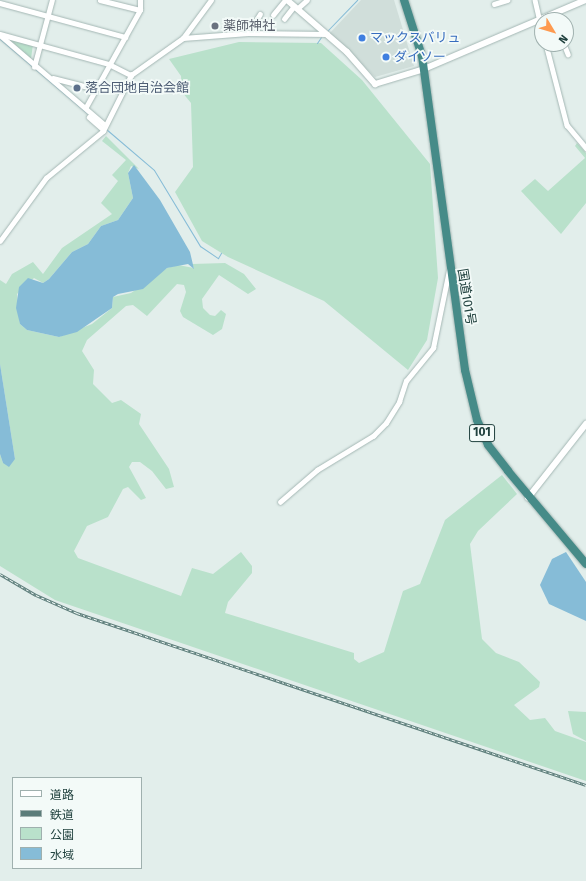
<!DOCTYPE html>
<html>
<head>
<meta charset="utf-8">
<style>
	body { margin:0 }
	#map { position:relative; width:586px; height:881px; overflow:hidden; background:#e2eeeb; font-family:"Fira Sans","Noto Sans JP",sans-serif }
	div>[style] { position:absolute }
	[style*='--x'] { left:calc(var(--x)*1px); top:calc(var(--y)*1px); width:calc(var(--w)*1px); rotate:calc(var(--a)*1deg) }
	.built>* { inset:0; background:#d0deda }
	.green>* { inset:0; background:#b9e1cb }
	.water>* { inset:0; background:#86bcd7 }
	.stream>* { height:1px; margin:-0.5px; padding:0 0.5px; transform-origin:0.5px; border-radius:0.5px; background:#86bcd7 }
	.roads { filter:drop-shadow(0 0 1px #a4b7b4) drop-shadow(0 0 1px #a4b7b4) }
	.minor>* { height:4.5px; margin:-2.25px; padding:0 2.25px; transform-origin:2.25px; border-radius:2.25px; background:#fff }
	.tertiary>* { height:5.5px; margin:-2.75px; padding:0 2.75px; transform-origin:2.75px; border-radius:2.75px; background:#fff }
	.secondary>* { height:6px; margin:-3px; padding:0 3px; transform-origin:3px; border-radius:3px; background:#fff }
	.trunk>* { height:8px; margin:-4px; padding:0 4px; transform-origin:4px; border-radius:4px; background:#468b88 }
	.rail>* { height:2.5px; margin-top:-1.25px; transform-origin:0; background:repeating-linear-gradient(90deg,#f3faf8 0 3px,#5b7c79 0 6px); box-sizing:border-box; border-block:1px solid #5b7c79 }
	.dots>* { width:11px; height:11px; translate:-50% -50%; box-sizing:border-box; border:2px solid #f3faf8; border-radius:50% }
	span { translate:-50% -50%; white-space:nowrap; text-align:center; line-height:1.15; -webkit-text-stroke:3.5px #f3faf8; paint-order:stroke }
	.shield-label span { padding:1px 3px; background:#f3faf8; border:1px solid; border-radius:3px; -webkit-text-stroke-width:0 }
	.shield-label { font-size:12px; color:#20413e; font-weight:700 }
	.worship-label { font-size:13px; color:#5b616d }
	.left { translate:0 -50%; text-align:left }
	.shop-label { font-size:13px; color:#366cbe }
	.service-label { font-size:13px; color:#4e5e75 }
	.street-label { font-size:13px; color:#20413e }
	.legend { position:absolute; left:12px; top:777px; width:130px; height:92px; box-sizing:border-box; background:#f3faf8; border:1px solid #9fb0ae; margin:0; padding:5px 7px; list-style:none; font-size:12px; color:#20413e }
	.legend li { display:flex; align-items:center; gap:8px; height:20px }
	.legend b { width:20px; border:1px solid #9fb0ae }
	.north { position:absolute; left:534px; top:12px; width:40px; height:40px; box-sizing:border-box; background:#f3faf8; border:1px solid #9fb0ae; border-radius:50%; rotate:128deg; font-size:11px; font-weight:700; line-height:16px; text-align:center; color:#20413e }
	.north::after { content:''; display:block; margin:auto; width:14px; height:18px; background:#fe9a50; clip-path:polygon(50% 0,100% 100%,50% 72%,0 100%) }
</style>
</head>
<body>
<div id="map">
	<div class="built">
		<i style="clip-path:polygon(361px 0,394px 0,414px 66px,375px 77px,330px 33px)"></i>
	</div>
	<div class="green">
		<i style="clip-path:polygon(9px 38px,33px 44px,31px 59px,10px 40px)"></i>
		<i style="clip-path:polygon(239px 42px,321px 43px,362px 80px,430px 164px,438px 278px,427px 340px,408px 370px,324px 301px,228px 257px,202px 241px,175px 192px,193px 167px,191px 103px,182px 92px,181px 76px,169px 59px)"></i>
		<i style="clip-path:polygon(106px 136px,139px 169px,131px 166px,128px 173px,133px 198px,118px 220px,101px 226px,88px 244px,72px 252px,49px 279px,43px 283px,34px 278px,17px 294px,20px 324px,27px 330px,59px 337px,92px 324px,112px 308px,113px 297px,131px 293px,167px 268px,178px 265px,194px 268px,192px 264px,225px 263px,244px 274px,256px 289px,248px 294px,219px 275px,202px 299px,203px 308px,210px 315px,215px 316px,221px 310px,226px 314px,222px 329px,213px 335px,183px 317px,180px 311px,186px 292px,184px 285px,177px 284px,147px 316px,133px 305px,126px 306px,87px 340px,82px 351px,94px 370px,93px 384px,112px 403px,121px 400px,141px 414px,139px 424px,169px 469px,174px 487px,166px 489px,152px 471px,140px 462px,132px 462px,129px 467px,146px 498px,141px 500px,128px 487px,123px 489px,108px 517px,87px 526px,74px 551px,78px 558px,181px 596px,192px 568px,213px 574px,241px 552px,252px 566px,252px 573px,228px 602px,225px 613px,354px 653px,354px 659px,359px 663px,384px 652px,403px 591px,420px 584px,445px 520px,502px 475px,517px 494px,478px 531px,470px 544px,482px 639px,496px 653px,519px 662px,540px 682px,539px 687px,514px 705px,530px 720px,545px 718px,555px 731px,586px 742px,586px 781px,55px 600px,0 566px,0 454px,3px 463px,15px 459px,0 364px,0 280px,6px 284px,12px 274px,33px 262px,43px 274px,62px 248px,112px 214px,101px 203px,118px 181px,112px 175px,126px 160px,102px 141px)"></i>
		<i style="clip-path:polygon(577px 143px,586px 153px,586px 203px,561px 234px,521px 191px,535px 179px,548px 191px,585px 158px,575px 146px)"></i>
		<i style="clip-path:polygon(568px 711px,586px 712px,586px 741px,573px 734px)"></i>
	</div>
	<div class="water">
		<i style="clip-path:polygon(134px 165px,160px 200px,190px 252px,194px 269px,188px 264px,167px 268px,143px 289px,118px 294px,113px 297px,112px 308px,77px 332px,59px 337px,27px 330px,20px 324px,16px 308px,19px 287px,28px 278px,43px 283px,49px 279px,72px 252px,88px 244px,101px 226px,118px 220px,133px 198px,128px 173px)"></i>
		<i style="clip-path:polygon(0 364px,15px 459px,9px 467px,3px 463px,0 454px)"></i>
		<i style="clip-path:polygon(566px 552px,586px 582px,586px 621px,549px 604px,540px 585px,552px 559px)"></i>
	</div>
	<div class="stream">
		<i style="--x:328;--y:30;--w:42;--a:-46"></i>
		<i style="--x:0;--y:39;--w:116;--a:40.4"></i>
		<i style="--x:317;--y:43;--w:7;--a:-56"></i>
		<i style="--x:106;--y:129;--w:63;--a:40.5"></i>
		<i style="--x:154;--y:170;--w:89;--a:58.8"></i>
		<i style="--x:200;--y:246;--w:22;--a:34"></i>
		<i style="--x:218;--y:258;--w:6;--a:-59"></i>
	</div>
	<div class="roads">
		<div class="minor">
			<i style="--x:100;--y:0;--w:41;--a:14"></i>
			<i style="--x:535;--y:0;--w:31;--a:77"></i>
			<i style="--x:0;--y:3;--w:130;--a:15.2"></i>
			<i style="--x:494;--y:4;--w:14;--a:-17"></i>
			<i style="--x:297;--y:9;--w:13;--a:-42"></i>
			<i style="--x:273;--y:15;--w:19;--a:-51"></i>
			<i style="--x:284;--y:19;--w:16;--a:-52"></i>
			<i style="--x:257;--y:33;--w:11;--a:-100"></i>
			<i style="--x:255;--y:22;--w:9;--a:-58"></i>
			<i style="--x:0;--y:34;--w:113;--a:15.4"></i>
			<i style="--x:109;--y:64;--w:25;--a:27"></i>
			<i style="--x:0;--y:35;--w:137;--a:40.6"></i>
			<i style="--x:183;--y:38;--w:65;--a:-4.4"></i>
			<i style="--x:248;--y:33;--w:79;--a:0.7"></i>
			<i style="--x:546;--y:44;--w:84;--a:75.5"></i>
			<i style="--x:567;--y:125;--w:30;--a:50"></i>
			<i style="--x:564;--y:44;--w:11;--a:68"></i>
			<i style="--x:34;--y:67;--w:69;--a:-75"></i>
			<i style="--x:53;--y:78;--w:44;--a:14.3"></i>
			<i style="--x:86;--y:107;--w:111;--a:-60.9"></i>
			<i style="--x:140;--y:10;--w:10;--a:-90"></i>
			<i style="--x:89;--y:117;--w:18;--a:41"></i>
			<i style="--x:0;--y:241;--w:78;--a:-53.9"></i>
			<i style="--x:46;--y:178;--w:74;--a:-39.5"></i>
			<i style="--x:103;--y:131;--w:63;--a:-63.4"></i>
			<i style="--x:131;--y:75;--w:64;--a:-35.4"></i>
			<i style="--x:183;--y:38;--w:47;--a:-53.6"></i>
			<i style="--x:280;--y:502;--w:49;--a:-40.9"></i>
			<i style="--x:317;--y:470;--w:66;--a:-31.3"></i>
			<i style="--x:373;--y:436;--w:18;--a:-45"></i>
			<i style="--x:386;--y:423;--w:25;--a:-58"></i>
			<i style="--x:399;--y:402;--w:22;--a:-72"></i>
			<i style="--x:406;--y:381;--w:43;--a:-50.7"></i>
			<i style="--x:433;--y:348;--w:80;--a:-78.4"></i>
		</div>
		<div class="tertiary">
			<i style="--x:424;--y:69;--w:176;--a:-23.1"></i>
			<i style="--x:528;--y:498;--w:94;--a:-51.9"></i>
		</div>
		<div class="secondary">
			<i style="--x:287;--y:0;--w:79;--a:40.9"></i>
			<i style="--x:347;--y:52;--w:43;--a:48.8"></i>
			<i style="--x:375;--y:84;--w:51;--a:-17"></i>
		</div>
		<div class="trunk">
			<i style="--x:404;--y:0;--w:59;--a:72.2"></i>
			<i style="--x:422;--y:56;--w:317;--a:82.2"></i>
			<i style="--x:465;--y:370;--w:51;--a:76.5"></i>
			<i style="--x:477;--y:420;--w:27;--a:66"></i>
			<i style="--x:488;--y:445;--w:33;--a:52"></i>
			<i style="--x:508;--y:471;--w:121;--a:50"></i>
		</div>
	</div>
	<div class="rail">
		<i style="--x:0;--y:574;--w:42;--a:30.3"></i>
		<i style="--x:36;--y:595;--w:45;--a:23.7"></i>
		<i style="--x:77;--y:613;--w:537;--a:18.67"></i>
	</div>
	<div class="dots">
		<i style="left:215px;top:26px;background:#6b7280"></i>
		<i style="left:362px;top:38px;background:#3f7fe0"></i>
		<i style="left:386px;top:57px;background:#3f7fe0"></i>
		<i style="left:77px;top:88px;background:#5c6f8a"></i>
	</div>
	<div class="shield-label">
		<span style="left:482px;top:433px">101</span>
	</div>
	<div class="worship-label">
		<span class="left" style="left:223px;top:26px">薬師神社</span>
	</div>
	<div class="shop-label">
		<span class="left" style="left:370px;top:38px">マックスバリュ</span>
		<span class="left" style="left:394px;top:57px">ダイソー</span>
	</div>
	<div class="service-label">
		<span class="left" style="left:85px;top:88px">落合団地自治会館</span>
	</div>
	<div class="street-label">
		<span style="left:466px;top:297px;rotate:81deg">国道101号</span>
	</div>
	<ul class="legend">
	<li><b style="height:5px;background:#fff"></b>道路</li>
	<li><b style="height:5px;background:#5b7c79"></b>鉄道</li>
	<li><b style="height:11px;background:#b9e1cb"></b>公園</li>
	<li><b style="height:11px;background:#86bcd7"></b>水域</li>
	</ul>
	<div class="north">N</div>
</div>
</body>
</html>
